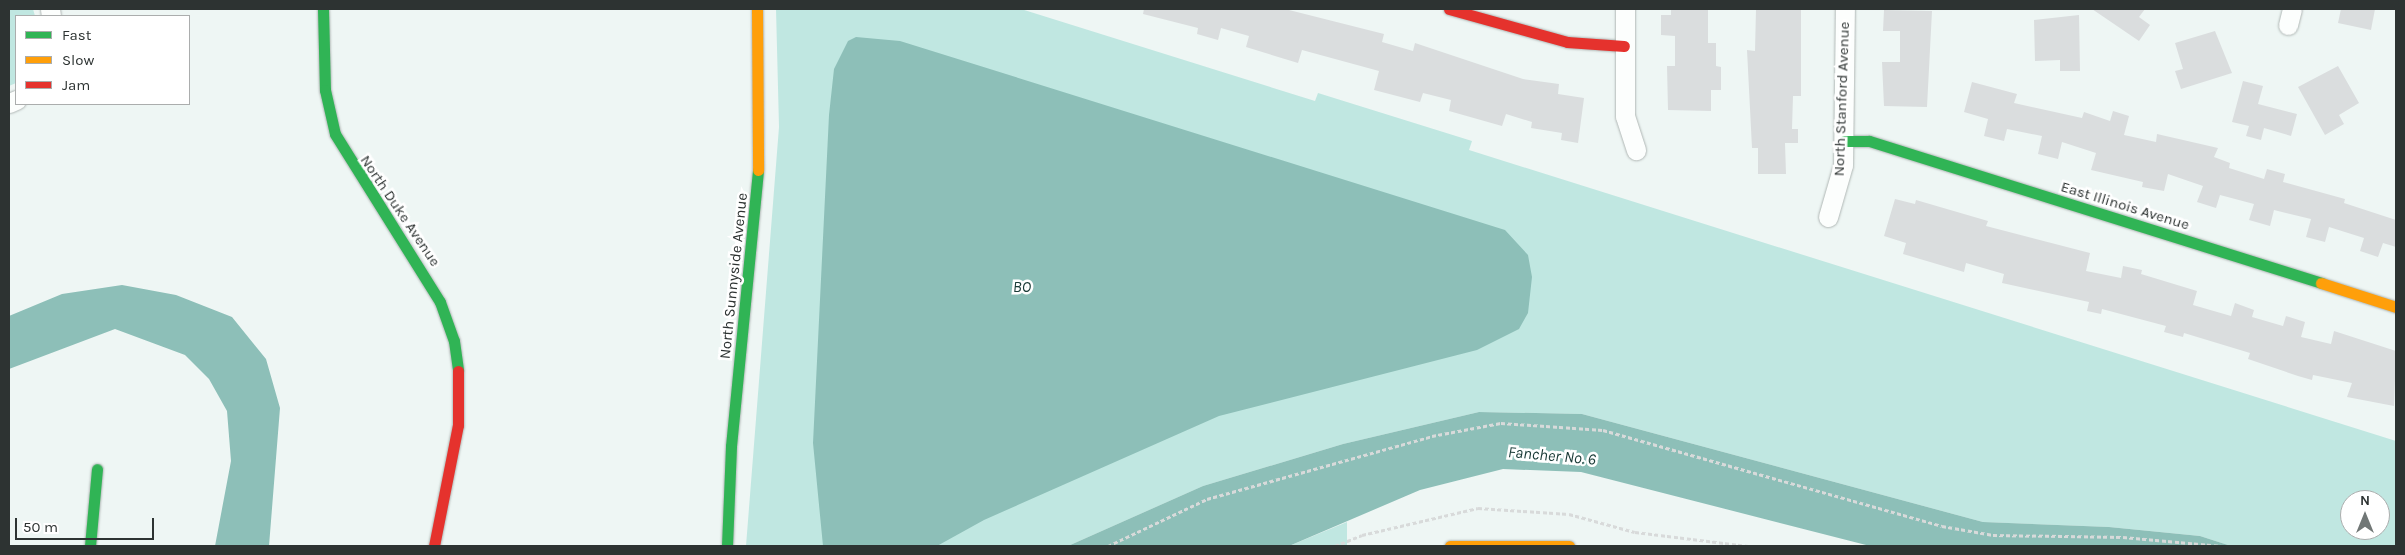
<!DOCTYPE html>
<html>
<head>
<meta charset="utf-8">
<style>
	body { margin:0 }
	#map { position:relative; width:2405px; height:555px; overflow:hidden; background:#eef6f4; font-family:Karla,sans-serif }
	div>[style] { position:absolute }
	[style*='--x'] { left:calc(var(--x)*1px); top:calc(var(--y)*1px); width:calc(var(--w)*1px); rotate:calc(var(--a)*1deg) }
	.green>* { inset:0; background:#c0e7e1 }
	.water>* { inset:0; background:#8dbfb8 }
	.building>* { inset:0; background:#daddde }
	.path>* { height:3px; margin-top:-1.5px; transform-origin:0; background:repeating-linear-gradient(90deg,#d8dada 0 4px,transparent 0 6.5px) }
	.roads { filter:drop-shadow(0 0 1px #b0b7b5) drop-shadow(0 0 1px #b0b7b5) }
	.street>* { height:19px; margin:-9.5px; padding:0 9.5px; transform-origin:9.5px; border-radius:9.5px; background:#fcfefd }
	.fast>* { height:11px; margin:-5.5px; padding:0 5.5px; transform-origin:5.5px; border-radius:5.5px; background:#30b455 }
	.slow>* { height:11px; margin:-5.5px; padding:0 5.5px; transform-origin:5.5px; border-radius:5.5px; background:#ff9f0a }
	.jam>* { height:11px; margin:-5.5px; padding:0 5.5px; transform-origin:5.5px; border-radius:5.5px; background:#e5322d }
	span { translate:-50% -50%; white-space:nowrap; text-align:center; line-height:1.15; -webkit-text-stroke:5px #fff; paint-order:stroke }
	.street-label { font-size:15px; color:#2d3332 }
	.water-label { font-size:16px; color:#193a36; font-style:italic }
	.frame { position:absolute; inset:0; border:10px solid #2d3332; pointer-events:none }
	.legend { position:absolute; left:15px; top:15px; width:175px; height:90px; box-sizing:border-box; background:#fff; border:1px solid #abadad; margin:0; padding:6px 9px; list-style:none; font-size:15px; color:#2d3332 }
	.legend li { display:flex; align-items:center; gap:10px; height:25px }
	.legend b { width:25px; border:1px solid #abadad }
	.north { position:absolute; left:2340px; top:490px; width:50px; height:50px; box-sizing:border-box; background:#fff; border:1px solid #abadad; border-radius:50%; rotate:0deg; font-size:14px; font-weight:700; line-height:20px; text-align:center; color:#2d3332 }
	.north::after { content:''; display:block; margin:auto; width:18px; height:22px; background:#717776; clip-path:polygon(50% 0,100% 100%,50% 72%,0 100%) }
	.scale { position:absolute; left:15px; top:518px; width:139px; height:22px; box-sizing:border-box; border:2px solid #2d3332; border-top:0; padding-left:6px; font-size:15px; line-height:18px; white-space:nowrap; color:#2d3332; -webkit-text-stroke:4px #fff; paint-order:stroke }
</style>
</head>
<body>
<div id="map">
	<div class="green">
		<i style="clip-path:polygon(9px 9px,33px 9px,35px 16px,16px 16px,16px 83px,9px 86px)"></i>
		<i style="clip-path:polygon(evenodd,776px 9px,1021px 9px,1315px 101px,1318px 93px,1472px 141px,1469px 150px,2396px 441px,2396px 546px,2231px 546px,2200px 536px,2109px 527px,1983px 522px,1582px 414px,1479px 412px,1343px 444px,1203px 486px,1068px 546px,746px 546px,779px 127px,776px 9px,2350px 500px,2380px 500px,2380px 530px,2350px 530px,2350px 500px)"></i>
		<i style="clip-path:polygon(1347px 522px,1347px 546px,1289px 546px)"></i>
	</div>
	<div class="water">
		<i style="clip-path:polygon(856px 37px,900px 41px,1505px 230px,1528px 255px,1532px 277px,1528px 313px,1519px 329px,1477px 350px,1219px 416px,984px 520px,937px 546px,823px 546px,813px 443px,829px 115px,834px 69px,848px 41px)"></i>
		<i style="clip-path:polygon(122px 285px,176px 295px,232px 317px,266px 359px,280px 408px,269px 546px,215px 546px,231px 461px,227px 411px,209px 379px,185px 355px,115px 329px,9px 369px,9px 316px,62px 294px)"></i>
		<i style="clip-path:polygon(1479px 412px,1582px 414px,1983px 522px,2109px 527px,2200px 536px,2231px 546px,1870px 546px,1581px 472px,1503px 469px,1420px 490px,1289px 546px,1068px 546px,1203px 486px,1343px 444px)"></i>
	</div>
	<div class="building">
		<i style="clip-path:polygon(1144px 9px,1285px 9px,1384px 34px,1382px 42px,1413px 51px,1415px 43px,1523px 79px,1559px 84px,1558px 94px,1584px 98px,1578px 143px,1561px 140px,1562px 133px,1531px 128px,1532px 122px,1506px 114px,1502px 126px,1449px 111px,1451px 100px,1423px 93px,1420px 102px,1374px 90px,1379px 71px,1302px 50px,1298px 63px,1246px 47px,1249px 36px,1221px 28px,1218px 40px,1197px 34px,1198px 28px,1143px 14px)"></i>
		<i style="clip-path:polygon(1671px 9px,1708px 9px,1708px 43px,1716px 43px,1716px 66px,1721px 67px,1721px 90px,1711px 90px,1711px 111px,1668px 110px,1667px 66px,1675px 66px,1675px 36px,1661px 35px,1661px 15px,1671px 15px)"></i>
		<i style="clip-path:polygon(1756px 9px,1801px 9px,1801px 96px,1793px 96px,1792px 129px,1798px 129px,1798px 143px,1785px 143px,1786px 174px,1758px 174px,1758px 148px,1752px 148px,1747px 50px,1755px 51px)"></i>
		<i style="clip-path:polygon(2092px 9px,2145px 9px,2139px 17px,2150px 25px,2139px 41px)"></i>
		<i style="clip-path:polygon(2341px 9px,2375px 9px,2371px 30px,2338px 23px)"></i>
		<i style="clip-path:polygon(1884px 10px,1932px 11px,1927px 107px,1884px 106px,1882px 62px,1900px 62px,1900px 31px,1883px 31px)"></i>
		<i style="clip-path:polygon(2079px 15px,2080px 71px,2060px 71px,2060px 60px,2035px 61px,2034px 20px)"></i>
		<i style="clip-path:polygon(2215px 31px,2232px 73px,2181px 89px,2175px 71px,2183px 69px,2175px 43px)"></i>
		<i style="clip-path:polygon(2338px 66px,2359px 103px,2339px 115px,2344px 124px,2325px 135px,2298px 87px)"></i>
		<i style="clip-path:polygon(2243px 81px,2263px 86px,2258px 104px,2297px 114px,2291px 136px,2264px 128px,2261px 140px,2246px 136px,2249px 126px,2232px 122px)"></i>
		<i style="clip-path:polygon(1972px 82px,2017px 94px,2014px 103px,2082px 118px,2084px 112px,2110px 121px,2113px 111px,2129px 116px,2124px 135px,2156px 142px,2157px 134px,2218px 148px,2214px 157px,2230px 163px,2229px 168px,2264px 179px,2267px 169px,2285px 174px,2283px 182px,2345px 199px,2344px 203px,2396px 220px,2396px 247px,2383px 243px,2378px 257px,2360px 251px,2364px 238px,2329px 227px,2325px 242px,2306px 237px,2311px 219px,2274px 210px,2270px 226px,2249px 220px,2254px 204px,2220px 195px,2216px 208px,2197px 202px,2203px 186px,2168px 174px,2164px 191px,2142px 187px,2143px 182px,2091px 170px,2096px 153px,2062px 142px,2058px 159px,2038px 154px,2042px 136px,2007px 129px,2004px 141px,1984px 136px,1988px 119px,1964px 112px)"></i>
		<i style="clip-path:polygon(1895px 199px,1915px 204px,1916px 200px,1988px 221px,1986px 226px,2090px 253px,2086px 271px,2121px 278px,2123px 266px,2142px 270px,2141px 274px,2197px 291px,2193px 305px,2231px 316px,2235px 303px,2254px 310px,2252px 317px,2283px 326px,2286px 316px,2305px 322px,2301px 337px,2331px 344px,2334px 331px,2396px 351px,2394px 406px,2347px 397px,2352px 383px,2313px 375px,2312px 380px,2298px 376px,2248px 359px,2250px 353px,2184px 333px,2183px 337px,2164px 332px,2166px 326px,2102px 309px,2101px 314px,2087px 311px,2089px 302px,2002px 283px,2004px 274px,1966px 263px,1964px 272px,1903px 254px,1906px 243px,1884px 236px)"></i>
	</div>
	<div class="path">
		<i style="--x:1108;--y:546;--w:110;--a:-25.4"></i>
		<i style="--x:1207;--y:499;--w:234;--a:-15.6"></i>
		<i style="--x:1432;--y:436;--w:70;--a:-10.7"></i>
		<i style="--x:1501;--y:423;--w:102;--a:3.9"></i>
		<i style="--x:1603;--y:430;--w:352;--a:15.8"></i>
		<i style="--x:1942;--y:526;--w:52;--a:10"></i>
		<i style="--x:1993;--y:535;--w:130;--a:0.9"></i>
		<i style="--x:2123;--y:537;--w:99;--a:5.2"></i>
		<i style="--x:1335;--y:546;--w:29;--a:-22"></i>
		<i style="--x:1362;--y:535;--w:119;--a:-13.1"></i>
		<i style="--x:1478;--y:508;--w:91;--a:3.8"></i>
		<i style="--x:1569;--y:514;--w:68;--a:15.3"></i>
		<i style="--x:1635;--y:532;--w:114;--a:7.1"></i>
	</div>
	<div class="roads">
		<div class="street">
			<i style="--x:50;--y:9;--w:7;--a:82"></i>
			<i style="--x:1625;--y:9;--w:107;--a:90"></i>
			<i style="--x:1625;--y:116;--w:36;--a:72"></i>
			<i style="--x:2288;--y:25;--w:16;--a:-76"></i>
			<i style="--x:9;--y:103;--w:8;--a:-23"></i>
			<i style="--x:1828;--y:217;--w:54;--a:-73.9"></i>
			<i style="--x:1843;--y:165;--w:156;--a:-89.3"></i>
		</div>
		<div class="fast">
			<i style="--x:323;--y:9;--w:81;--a:88.6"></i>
			<i style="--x:325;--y:90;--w:45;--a:77.2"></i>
			<i style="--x:335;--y:134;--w:198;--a:58"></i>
			<i style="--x:440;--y:302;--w:41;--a:70.3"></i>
			<i style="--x:454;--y:341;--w:30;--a:82"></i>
			<i style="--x:1844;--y:141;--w:25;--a:0"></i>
			<i style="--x:1869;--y:141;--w:474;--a:17.4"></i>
			<i style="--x:90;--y:546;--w:77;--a:-84.8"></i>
			<i style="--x:727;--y:546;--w:100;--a:-87.7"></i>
			<i style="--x:731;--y:446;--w:277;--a:-84.4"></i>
		</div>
		<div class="slow">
			<i style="--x:757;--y:9;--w:161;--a:89.6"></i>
			<i style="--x:2321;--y:283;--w:79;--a:17.7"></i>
			<i style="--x:1450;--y:546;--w:119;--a:0"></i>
		</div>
		<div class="jam">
			<i style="--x:1449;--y:9;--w:123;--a:15.6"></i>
			<i style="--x:1567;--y:42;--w:57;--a:4"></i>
			<i style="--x:434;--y:546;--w:123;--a:-78.8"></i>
			<i style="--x:458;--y:425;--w:54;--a:-90"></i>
		</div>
	</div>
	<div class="street-label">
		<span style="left:1842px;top:99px;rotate:-88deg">North Stanford Avenue</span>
		<span style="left:2125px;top:206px;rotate:17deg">East Illinois Avenue</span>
		<span style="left:400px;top:211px;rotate:56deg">North Duke Avenue</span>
		<span style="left:734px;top:276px;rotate:-84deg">North Sunnyside Avenue</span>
	</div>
	<div class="water-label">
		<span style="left:1022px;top:287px">BO</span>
		<span style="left:1552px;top:456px;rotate:5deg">Fancher No. 6</span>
	</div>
	<div class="frame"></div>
	<ul class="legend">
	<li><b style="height:6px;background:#30b455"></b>Fast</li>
	<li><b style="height:6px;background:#ff9f0a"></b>Slow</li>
	<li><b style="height:6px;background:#e5322d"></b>Jam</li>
	</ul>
	<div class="north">N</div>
	<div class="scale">50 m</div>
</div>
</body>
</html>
